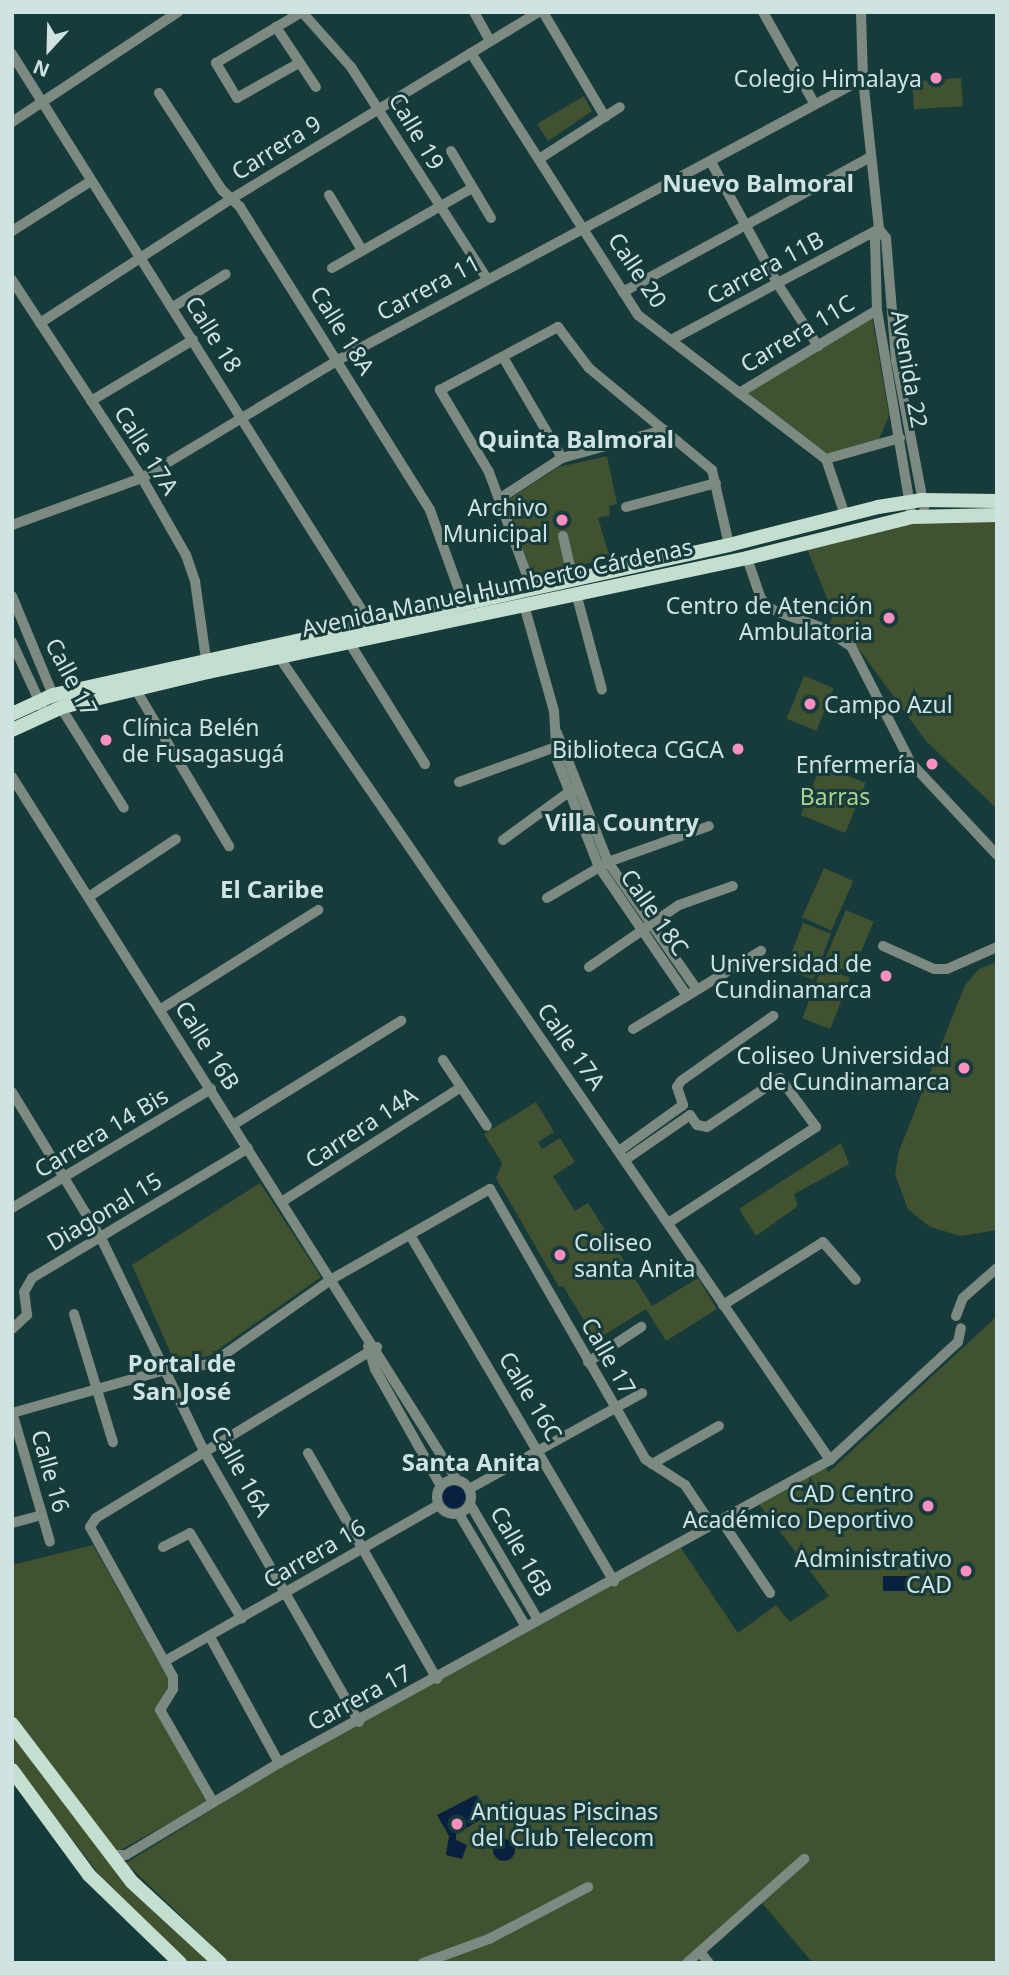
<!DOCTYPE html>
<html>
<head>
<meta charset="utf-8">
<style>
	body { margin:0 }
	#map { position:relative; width:1009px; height:1975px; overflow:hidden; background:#173b3b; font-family:"Noto Sans",sans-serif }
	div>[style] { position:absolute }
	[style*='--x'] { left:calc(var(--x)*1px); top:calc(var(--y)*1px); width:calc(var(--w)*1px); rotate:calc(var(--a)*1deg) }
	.green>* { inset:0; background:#415231; transform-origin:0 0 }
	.water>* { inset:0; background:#082141; transform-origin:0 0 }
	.round { border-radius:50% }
	.minor>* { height:10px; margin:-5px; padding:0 5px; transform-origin:5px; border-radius:5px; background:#7d8a82 }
	.minor>.ring { margin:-5px; padding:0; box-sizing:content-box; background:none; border:10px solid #7d8a82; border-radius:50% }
	.major>* { height:14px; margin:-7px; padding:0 7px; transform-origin:7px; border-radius:7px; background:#c4dfd0 }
	.dots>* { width:19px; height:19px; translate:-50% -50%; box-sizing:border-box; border:4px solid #173b3b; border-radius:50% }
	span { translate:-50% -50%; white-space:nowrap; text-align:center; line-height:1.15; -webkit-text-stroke:6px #173b3b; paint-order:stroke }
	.poi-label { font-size:23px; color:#cfe3e2 }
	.right { translate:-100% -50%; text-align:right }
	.left { translate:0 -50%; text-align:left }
	.street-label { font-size:23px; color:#cfe3e2 }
	.park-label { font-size:23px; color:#aed08d }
	.neighbourhood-label { font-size:24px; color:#cfe3e2; font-weight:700 }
	.frame { position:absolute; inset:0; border:14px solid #cfe3e2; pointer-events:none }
	.north { position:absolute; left:14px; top:14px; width:70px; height:70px; -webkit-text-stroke:5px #173b3b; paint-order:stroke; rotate:202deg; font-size:19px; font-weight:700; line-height:28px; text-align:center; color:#cfe3e2 }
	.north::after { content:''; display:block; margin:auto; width:24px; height:32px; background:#cfe3e2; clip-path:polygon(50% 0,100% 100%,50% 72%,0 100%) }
</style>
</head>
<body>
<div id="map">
	<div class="green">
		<i style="left:961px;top:78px;width:28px;height:49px;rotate:86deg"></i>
		<i style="clip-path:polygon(584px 96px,592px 111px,548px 141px,537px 124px)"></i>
		<i style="clip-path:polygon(872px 317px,889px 416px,879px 439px,826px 455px,746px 394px)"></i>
		<i style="clip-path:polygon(607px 456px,617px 504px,609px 506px,610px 515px,598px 518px,610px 558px,533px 577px,506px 501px,559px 467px)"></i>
		<i style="clip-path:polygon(997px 521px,997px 809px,926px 741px,845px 630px,830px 624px,833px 613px,807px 549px,913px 522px)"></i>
		<i style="left:804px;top:676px;width:32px;height:46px;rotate:22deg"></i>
		<i style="left:821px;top:765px;width:48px;height:54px;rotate:22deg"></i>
		<i style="left:824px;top:868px;width:32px;height:54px;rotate:24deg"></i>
		<i style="left:846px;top:910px;width:30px;height:56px;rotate:23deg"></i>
		<i style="left:803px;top:923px;width:30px;height:49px;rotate:21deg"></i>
		<i style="clip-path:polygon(997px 962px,997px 1230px,961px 1236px,930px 1227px,908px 1209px,895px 1174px,899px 1151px,965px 985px,979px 969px)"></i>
		<i style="left:822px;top:967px;width:30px;height:55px;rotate:21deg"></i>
		<i style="clip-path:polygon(536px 1102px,554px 1132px,538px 1142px,542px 1149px,560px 1138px,575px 1162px,553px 1176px,575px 1211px,588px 1203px,652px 1306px,698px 1278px,717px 1309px,666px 1341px,646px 1309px,596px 1340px,563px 1286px,559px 1287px,496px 1178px,502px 1163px,484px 1134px)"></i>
		<i style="clip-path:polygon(841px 1143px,849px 1164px,794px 1194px,798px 1206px,756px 1236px,739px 1209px)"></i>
		<i style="clip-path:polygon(260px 1183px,321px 1277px,209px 1356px,174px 1361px,132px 1265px)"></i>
		<i style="clip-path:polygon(997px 1316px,997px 1963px,813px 1963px,756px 1896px,680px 1963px,230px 1963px,126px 1863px,281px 1767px,681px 1548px,738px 1633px,776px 1605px,790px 1622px,829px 1596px,759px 1504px,825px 1468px,829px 1472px)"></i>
		<i style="clip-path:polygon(93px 1545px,170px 1682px,156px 1710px,208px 1801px,117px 1852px,12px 1714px,12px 1565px)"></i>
		<i style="clip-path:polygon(12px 1733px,126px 1885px,211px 1963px,190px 1963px,113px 1893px,12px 1760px)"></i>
	</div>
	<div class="water">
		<i class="round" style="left:443px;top:1486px;width:22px;height:22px"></i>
		<i style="left:883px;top:1576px;width:27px;height:15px"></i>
		<i style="clip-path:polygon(476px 1795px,487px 1816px,456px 1834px,456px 1840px,467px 1845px,462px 1859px,446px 1855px,449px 1836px,437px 1815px)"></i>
		<i class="round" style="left:493px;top:1839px;width:22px;height:22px"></i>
	</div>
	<div class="minor">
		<i style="--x:302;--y:12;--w:74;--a:48.3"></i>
		<i style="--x:351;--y:67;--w:252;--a:57.3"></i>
		<i style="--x:474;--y:12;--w:33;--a:61"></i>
		<i style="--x:543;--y:12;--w:122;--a:59.4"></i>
		<i style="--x:763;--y:12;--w:104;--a:60.7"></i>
		<i style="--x:861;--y:12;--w:67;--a:88.3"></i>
		<i style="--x:863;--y:79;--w:151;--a:83.9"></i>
		<i style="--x:879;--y:229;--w:12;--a:110"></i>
		<i style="--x:875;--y:240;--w:70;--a:88.4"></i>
		<i style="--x:877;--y:310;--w:210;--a:80.4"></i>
		<i style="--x:276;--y:27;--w:72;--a:56.3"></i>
		<i style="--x:471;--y:53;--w:311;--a:57.5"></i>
		<i style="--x:638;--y:315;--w:237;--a:37.5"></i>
		<i style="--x:826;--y:459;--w:59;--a:71.3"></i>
		<i style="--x:12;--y:54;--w:678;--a:57.83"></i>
		<i style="--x:299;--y:63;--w:71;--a:150.6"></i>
		<i style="--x:237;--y:98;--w:41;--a:-121"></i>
		<i style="--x:216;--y:63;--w:100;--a:-30.7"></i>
		<i style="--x:159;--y:93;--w:116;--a:57"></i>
		<i style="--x:222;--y:190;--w:25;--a:43"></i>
		<i style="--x:240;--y:207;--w:358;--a:57.9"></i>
		<i style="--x:430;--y:510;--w:100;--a:70.1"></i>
		<i style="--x:12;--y:122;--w:199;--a:-33.5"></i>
		<i style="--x:451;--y:151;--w:78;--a:59.2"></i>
		<i style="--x:539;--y:159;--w:96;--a:-32.7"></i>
		<i style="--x:711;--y:162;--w:141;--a:61.3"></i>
		<i style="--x:779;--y:286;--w:72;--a:57"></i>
		<i style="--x:329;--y:195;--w:64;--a:59"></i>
		<i style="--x:879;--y:229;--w:11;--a:52"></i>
		<i style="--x:886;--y:238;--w:122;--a:85.3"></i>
		<i style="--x:896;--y:360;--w:150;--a:79.2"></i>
		<i style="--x:12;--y:231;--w:93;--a:-32.3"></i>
		<i style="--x:332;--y:268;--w:161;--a:-29.7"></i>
		<i style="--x:12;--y:280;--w:237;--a:56.7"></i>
		<i style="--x:142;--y:478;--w:89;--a:60.3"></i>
		<i style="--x:186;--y:555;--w:28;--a:71"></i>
		<i style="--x:195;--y:581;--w:79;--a:82"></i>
		<i style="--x:623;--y:292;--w:280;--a:-28.6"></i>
		<i style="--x:173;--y:307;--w:62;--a:-31.9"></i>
		<i style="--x:40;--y:323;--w:228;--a:-33"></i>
		<i style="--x:231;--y:199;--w:359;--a:-31.3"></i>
		<i style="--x:671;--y:340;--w:236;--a:-28.1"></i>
		<i style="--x:503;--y:357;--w:117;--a:59.7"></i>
		<i style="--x:739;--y:393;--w:161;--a:-31"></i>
		<i style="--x:91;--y:401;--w:119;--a:-30.9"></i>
		<i style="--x:826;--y:459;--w:77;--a:-15.8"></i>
		<i style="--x:499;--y:499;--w:75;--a:-33.1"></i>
		<i style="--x:562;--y:458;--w:106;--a:-15.4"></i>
		<i style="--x:626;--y:507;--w:93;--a:-14.9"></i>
		<i style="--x:12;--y:525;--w:138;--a:-19.9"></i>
		<i style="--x:142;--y:478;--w:229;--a:-31"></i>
		<i style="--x:338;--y:360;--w:595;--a:-28.16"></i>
		<i style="--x:563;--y:536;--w:45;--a:77.2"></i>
		<i style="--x:747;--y:558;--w:43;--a:71.1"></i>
		<i style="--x:761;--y:599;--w:16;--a:43"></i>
		<i style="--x:773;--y:610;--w:53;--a:19.8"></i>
		<i style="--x:823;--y:628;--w:33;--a:33"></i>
		<i style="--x:851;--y:646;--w:131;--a:62.9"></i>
		<i style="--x:911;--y:763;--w:126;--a:46.9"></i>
		<i style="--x:532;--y:589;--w:125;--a:-110.2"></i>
		<i style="--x:489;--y:472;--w:96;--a:-120.9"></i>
		<i style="--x:440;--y:390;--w:134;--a:-28.1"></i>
		<i style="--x:558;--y:327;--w:51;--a:52.9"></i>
		<i style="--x:589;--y:368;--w:160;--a:39.7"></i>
		<i style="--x:712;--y:470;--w:77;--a:77.2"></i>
		<i style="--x:576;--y:593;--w:100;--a:75"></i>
		<i style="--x:12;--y:596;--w:107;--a:67.5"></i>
		<i style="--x:53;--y:695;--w:133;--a:57.9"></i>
		<i style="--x:524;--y:605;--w:110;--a:74.2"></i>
		<i style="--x:554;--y:711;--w:49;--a:86.5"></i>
		<i style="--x:557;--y:760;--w:115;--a:68.6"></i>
		<i style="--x:599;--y:867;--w:154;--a:55.6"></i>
		<i style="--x:12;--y:642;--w:72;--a:65.2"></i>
		<i style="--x:349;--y:642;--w:144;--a:58.1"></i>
		<i style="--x:279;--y:657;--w:974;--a:55.54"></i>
		<i style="--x:136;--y:690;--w:182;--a:59.2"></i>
		<i style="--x:557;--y:733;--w:139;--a:68.4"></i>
		<i style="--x:608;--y:862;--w:154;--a:55.1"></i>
		<i style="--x:12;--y:777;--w:832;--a:57.67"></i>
		<i style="--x:459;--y:782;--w:109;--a:-19.9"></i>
		<i style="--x:503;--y:840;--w:87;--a:-36.1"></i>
		<i style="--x:90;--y:896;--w:103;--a:-33.5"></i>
		<i style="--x:547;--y:898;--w:71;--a:-30.5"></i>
		<i style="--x:608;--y:862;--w:107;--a:-19.6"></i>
		<i style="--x:883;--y:946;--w:56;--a:24.3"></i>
		<i style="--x:934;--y:969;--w:13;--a:0"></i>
		<i style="--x:947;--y:969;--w:55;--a:-23.7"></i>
		<i style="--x:589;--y:967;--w:109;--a:-34.6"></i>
		<i style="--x:679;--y:905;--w:57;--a:-19.4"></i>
		<i style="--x:161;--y:1009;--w:186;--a:-32.2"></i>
		<i style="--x:633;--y:1029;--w:150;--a:-31.4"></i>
		<i style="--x:443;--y:1060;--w:79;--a:56.3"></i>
		<i style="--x:12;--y:1092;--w:173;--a:58.7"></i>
		<i style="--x:102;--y:1240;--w:237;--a:64.2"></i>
		<i style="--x:205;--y:1453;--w:310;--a:60.2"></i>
		<i style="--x:233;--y:1125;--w:198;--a:-31.8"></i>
		<i style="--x:619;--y:1151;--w:79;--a:-35.7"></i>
		<i style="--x:683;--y:1105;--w:19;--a:-108"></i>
		<i style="--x:677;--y:1087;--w:7;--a:-56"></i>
		<i style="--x:681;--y:1081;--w:113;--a:-35.2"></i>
		<i style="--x:625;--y:1160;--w:79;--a:-34.7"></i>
		<i style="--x:690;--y:1115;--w:12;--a:55"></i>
		<i style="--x:697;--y:1125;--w:10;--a:11"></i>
		<i style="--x:707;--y:1127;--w:88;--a:-33.9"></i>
		<i style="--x:780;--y:1078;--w:61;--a:53.7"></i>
		<i style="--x:816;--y:1127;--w:176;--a:147"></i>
		<i style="--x:283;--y:1201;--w:210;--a:-32.6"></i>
		<i style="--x:12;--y:1208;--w:232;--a:-30.9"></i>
		<i style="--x:410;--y:1235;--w:402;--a:59.5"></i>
		<i style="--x:723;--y:1305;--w:118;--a:-32.2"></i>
		<i style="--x:823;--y:1242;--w:50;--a:49"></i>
		<i style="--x:74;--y:1314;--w:134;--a:73.1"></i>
		<i style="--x:956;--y:1316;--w:19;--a:-69"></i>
		<i style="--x:963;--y:1298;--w:45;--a:-41.4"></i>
		<i style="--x:12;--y:1329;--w:21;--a:-43"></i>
		<i style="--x:27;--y:1315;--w:23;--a:-97"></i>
		<i style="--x:24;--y:1292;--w:16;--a:-60"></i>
		<i style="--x:32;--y:1278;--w:252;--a:-31"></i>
		<i style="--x:368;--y:1346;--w:24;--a:73"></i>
		<i style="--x:375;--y:1369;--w:134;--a:60.6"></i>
		<i style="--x:588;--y:1362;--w:64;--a:-33.4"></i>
		<i style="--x:12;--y:1412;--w:135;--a:73.7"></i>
		<i style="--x:12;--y:1413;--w:163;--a:-15.7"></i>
		<i style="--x:169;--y:1369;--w:42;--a:-6.8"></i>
		<i style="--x:211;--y:1364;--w:148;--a:-35.1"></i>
		<i style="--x:332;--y:1279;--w:182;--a:-29.7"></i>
		<i style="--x:490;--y:1189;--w:311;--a:60.1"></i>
		<i style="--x:645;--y:1459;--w:48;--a:33"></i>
		<i style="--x:685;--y:1485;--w:48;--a:56"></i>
		<i style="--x:308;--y:1453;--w:260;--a:60.3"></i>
		<i style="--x:652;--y:1464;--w:77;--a:-29.6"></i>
		<i class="ring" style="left:437px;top:1480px;width:24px;height:24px"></i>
		<i style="--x:469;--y:1489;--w:198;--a:-29"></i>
		<i style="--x:470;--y:1504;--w:134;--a:59.6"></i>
		<i style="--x:459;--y:1514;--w:131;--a:59.3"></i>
		<i style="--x:721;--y:1520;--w:88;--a:56.1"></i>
		<i style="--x:12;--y:1523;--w:31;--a:-15"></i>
		<i style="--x:163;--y:1547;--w:30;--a:-27"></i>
		<i style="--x:190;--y:1533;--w:100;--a:58.8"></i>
		<i style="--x:210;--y:1637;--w:144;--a:61.3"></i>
		<i style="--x:165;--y:1661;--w:315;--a:-29.7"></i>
		<i style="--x:213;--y:1802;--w:106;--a:-119.9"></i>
		<i style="--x:160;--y:1710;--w:25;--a:-58"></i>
		<i style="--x:173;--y:1689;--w:12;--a:-90"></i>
		<i style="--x:173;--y:1677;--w:171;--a:-119"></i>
		<i style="--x:90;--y:1527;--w:11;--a:-56"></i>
		<i style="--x:96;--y:1518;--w:329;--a:-31.3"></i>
		<i style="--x:110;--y:1855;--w:16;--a:0"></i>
		<i style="--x:126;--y:1855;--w:179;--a:-31"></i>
		<i style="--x:279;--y:1763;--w:629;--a:-28.81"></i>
		<i style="--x:830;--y:1460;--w:174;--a:-42.7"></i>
		<i style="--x:958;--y:1342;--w:14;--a:-78"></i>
		<i style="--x:700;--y:1952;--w:14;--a:51"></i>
		<i style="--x:423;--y:1963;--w:70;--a:-20"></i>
		<i style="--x:489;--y:1939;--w:112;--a:-27.7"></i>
		<i style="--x:687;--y:1963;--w:157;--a:-41.6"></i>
	</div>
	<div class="major">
		<i style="--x:12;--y:714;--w:45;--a:-24.9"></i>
		<i style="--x:53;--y:695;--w:692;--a:-12.51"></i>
		<i style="--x:729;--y:545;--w:154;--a:-14.3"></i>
		<i style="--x:878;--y:507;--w:45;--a:-9"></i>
		<i style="--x:922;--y:500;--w:75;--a:0.8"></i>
		<i style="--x:12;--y:730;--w:55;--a:-24.7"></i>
		<i style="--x:62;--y:707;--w:150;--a:-13.5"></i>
		<i style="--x:208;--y:672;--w:551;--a:-11.94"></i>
		<i style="--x:747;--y:558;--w:170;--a:-14"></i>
		<i style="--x:912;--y:517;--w:85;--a:-1.3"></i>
		<i style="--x:12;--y:1724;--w:198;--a:52.8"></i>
		<i style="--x:132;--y:1882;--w:120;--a:42.6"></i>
		<i style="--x:12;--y:1770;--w:130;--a:53.7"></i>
		<i style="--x:89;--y:1875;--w:127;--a:44"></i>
	</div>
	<div class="dots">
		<i style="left:936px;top:78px;background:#fc8fc2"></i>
		<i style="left:562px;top:520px;background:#fc8fc2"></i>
		<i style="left:889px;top:618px;background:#fc8fc2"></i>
		<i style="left:810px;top:704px;background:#fc8fc2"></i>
		<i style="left:106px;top:740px;background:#fc8fc2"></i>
		<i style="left:738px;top:749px;background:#fc8fc2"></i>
		<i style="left:932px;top:764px;background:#fc8fc2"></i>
		<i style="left:886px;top:976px;background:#fc8fc2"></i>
		<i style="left:964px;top:1068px;background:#fc8fc2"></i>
		<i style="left:560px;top:1255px;background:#fc8fc2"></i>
		<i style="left:928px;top:1506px;background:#fc8fc2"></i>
		<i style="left:966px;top:1571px;background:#fc8fc2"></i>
		<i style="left:457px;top:1824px;background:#fc8fc2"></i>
	</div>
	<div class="poi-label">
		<span class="right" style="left:922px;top:78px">Colegio Himalaya</span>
		<span class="right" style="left:548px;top:520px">Archivo<br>Municipal</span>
		<span class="right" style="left:873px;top:618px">Centro de Atención<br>Ambulatoria</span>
		<span class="left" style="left:824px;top:704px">Campo Azul</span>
		<span class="left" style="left:122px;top:740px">Clínica Belén<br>de Fusagasugá</span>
		<span class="right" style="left:724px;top:749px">Biblioteca CGCA</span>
		<span class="right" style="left:916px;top:764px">Enfermería</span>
		<span class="right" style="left:872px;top:976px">Universidad de<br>Cundinamarca</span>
		<span class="right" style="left:950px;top:1068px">Coliseo Universidad<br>de Cundinamarca</span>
		<span class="left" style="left:574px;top:1255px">Coliseo<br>santa Anita</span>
		<span class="right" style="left:914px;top:1506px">CAD Centro<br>Académico Deportivo</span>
		<span class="right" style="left:952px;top:1571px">Administrativo<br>CAD</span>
		<span class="left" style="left:471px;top:1824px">Antiguas Piscinas<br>del Club Telecom</span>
	</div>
	<div class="street-label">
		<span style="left:417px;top:131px;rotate:59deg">Calle 19</span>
		<span style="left:276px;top:147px;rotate:-32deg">Carrera 9</span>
		<span style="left:765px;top:267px;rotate:-28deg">Carrera 11B</span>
		<span style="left:638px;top:270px;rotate:56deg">Calle 20</span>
		<span style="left:428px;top:287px;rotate:-28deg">Carrera 11</span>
		<span style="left:343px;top:330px;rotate:58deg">Calle 18A</span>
		<span style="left:797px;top:333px;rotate:-31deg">Carrera 11C</span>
		<span style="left:214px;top:334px;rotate:58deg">Calle 18</span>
		<span style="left:910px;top:369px;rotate:80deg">Avenida 22</span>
		<span style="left:147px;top:450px;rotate:58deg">Calle 17A</span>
		<span style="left:497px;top:587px;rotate:-12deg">Avenida Manuel Humberto Cárdenas</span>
		<span style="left:72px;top:677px;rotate:62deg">Calle 17</span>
		<span style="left:655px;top:912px;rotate:55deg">Calle 18C</span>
		<span style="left:208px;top:1045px;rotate:58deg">Calle 16B</span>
		<span style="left:572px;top:1046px;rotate:55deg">Calle 17A</span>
		<span style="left:361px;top:1127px;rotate:-33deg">Carrera 14A</span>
		<span style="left:101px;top:1132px;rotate:-31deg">Carrera 14 Bis</span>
		<span style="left:104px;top:1211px;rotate:-31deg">Diagonal 15</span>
		<span style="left:609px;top:1356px;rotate:60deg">Calle 17</span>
		<span style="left:531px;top:1396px;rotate:59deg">Calle 16C</span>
		<span style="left:51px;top:1471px;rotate:74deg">Calle 16</span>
		<span style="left:242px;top:1471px;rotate:61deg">Calle 16A</span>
		<span style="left:522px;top:1551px;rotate:60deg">Calle 16B</span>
		<span style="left:314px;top:1553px;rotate:-30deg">Carrera 16</span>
		<span style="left:359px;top:1697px;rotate:-28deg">Carrera 17</span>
	</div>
	<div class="park-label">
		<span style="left:835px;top:796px">Barras</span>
	</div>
	<div class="neighbourhood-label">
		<span style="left:758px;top:183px">Nuevo Balmoral</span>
		<span style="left:576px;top:439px">Quinta Balmoral</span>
		<span style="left:622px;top:822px">Villa Country</span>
		<span style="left:272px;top:889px">El Caribe</span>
		<span style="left:182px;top:1377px">Portal de<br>San José</span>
		<span style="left:471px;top:1462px">Santa Anita</span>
	</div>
	<div class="frame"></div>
	<div class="north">N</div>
</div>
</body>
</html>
